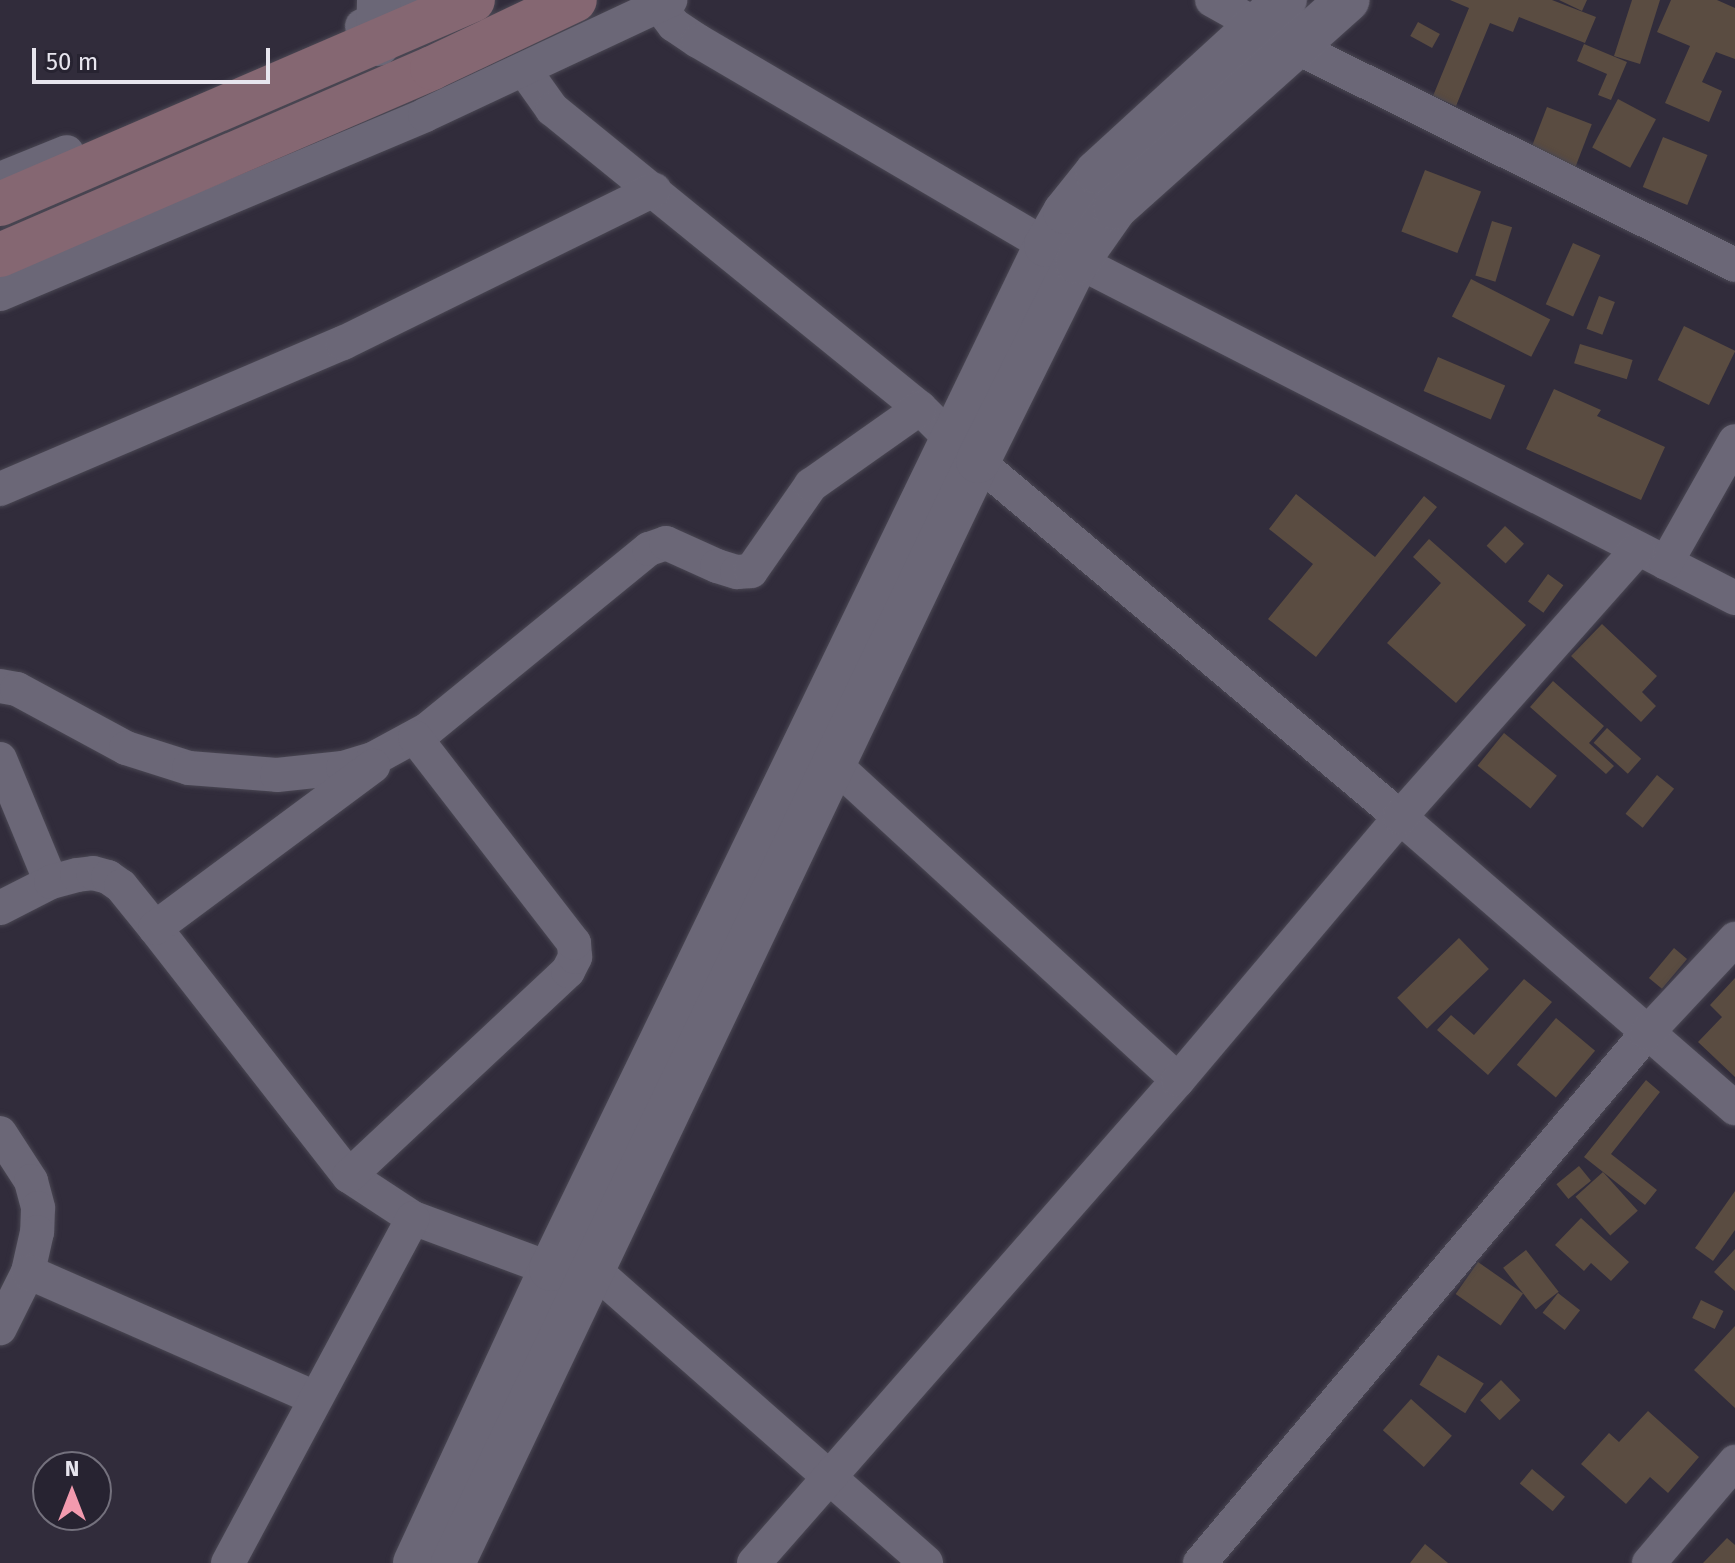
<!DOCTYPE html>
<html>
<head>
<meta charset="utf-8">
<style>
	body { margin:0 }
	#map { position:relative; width:1735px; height:1563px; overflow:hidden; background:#312c3b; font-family:"Fira Sans",sans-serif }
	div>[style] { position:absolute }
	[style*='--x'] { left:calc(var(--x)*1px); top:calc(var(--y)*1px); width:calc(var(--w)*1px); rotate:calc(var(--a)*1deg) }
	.building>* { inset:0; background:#5a4c41; transform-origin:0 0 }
	.roads { filter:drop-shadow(0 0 2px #4a4753) drop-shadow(0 0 2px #4a4753) }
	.minor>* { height:34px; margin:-17px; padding:0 17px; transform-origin:17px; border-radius:17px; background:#6b6777 }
	.tertiary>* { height:44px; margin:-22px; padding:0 22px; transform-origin:22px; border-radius:22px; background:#6b6777 }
	.secondary>* { height:44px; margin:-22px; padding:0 22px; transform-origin:22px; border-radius:22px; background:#856772 }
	span { translate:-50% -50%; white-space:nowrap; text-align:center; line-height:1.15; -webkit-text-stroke:7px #272331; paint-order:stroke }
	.north { position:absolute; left:32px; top:1451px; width:80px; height:80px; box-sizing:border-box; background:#272331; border:2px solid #74717d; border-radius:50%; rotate:0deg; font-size:22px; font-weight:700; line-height:32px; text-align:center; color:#e7e5ee }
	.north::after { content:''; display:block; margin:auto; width:28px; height:36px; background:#f29aae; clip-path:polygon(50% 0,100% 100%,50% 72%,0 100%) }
	.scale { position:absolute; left:32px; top:48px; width:238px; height:36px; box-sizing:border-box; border:4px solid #e7e5ee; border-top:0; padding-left:10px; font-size:24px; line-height:28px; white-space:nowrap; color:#e7e5ee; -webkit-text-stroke:6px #272331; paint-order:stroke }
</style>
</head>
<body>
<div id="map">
	<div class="building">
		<i style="clip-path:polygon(1450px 0,1552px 0,1596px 17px,1585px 43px,1519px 17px,1513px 32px,1490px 23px,1456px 106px,1433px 96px,1469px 8px)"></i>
		<i style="clip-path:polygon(1559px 0,1587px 0,1582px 11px)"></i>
		<i style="clip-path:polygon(1632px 0,1660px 0,1640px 64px,1614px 56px)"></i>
		<i style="clip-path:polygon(1671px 0,1717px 0,1735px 8px,1735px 59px,1716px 52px,1702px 82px,1722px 91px,1709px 122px,1665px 103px,1690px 46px,1657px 32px)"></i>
		<i style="left:1418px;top:22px;width:25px;height:16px;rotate:29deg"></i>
		<i style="clip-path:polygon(1584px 44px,1627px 62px,1611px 100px,1598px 95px,1607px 74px,1577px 61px)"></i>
		<i style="left:1618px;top:99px;width:43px;height:55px;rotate:28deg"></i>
		<i style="left:1547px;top:107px;width:48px;height:56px;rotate:21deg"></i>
		<i style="left:1663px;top:137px;width:48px;height:54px;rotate:22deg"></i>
		<i style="left:1425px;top:170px;width:60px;height:66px;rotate:21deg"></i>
		<i style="left:1492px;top:221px;width:21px;height:57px;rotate:17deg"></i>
		<i style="left:1573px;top:243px;width:30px;height:67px;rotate:24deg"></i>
		<i style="left:1471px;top:279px;width:89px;height:42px;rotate:27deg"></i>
		<i style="left:1599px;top:296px;width:17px;height:35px;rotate:21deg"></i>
		<i style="left:1684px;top:326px;width:57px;height:60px;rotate:26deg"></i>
		<i style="left:1580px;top:344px;width:55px;height:20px;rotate:17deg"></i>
		<i style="left:1438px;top:357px;width:73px;height:37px;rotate:23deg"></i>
		<i style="clip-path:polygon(1554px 389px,1601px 410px,1597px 416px,1665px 447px,1641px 500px,1526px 449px)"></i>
		<i style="clip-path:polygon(1296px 494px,1375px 557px,1424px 496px,1437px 507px,1316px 657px,1268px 619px,1313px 564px,1269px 529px)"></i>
		<i style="left:1505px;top:526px;width:26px;height:27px;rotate:43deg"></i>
		<i style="clip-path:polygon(1429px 539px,1526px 625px,1456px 703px,1387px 643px,1441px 583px,1413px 557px)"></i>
		<i style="left:1548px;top:574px;width:19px;height:34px;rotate:36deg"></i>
		<i style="clip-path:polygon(1602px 624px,1657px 676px,1642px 692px,1656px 706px,1641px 722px,1571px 656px)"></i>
		<i style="clip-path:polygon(1553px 681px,1604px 726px,1589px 743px,1614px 766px,1606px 774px,1530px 707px)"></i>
		<i style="left:1607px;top:728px;width:46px;height:20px;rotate:42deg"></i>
		<i style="left:1504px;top:733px;width:68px;height:42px;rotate:39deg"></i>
		<i style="left:1657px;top:775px;width:22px;height:50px;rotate:39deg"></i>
		<i style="left:1459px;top:938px;width:43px;height:86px;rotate:46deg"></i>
		<i style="left:1674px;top:948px;width:17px;height:39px;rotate:40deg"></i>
		<i style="clip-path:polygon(1735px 978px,1735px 1077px,1698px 1042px,1722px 1017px,1710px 1005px)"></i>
		<i style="clip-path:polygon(1524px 979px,1552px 1002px,1488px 1075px,1437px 1030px,1451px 1015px,1474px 1035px)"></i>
		<i style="left:1556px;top:1018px;width:51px;height:61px;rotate:40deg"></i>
		<i style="clip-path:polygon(1646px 1080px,1660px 1092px,1611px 1154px,1657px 1190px,1645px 1205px,1584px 1157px)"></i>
		<i style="left:1579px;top:1166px;width:19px;height:29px;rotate:51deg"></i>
		<i style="left:1603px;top:1172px;width:52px;height:37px;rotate:48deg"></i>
		<i style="clip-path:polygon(1735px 1191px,1735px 1230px,1713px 1261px,1695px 1248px)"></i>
		<i style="clip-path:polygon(1581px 1218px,1629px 1262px,1611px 1281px,1591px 1263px,1584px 1271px,1555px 1245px)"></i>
		<i style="clip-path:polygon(1735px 1249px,1735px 1291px,1714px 1272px)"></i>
		<i style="left:1526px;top:1250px;width:53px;height:29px;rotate:52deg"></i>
		<i style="left:1478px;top:1262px;width:55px;height:39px;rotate:35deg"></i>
		<i style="left:1558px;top:1293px;width:28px;height:25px;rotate:38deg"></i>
		<i style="left:1701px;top:1300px;width:25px;height:20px;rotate:26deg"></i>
		<i style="clip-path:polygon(1735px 1326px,1735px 1408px,1694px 1370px)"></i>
		<i style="left:1438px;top:1355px;width:54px;height:35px;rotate:32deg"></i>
		<i style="left:1501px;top:1380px;width:28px;height:29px;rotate:46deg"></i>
		<i style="left:1411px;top:1399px;width:55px;height:42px;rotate:42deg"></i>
		<i style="clip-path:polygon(1648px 1411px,1699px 1457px,1668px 1493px,1650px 1477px,1626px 1504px,1581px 1464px,1609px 1433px,1619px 1442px)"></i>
		<i style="left:1532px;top:1469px;width:43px;height:19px;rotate:40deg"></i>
		<i style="clip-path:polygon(1727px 1538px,1735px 1545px,1735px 1563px,1703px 1563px)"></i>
		<i style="clip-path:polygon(1425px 1544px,1448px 1563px,1410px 1563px)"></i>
	</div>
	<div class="roads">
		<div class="minor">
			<i style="--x:655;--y:0;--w:31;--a:53"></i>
			<i style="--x:674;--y:25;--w:29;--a:34"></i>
			<i style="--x:698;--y:41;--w:403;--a:30.4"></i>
			<i style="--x:1046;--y:245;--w:774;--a:27.13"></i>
			<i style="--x:1212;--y:0;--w:96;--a:29.2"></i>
			<i style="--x:1296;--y:47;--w:490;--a:26.4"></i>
			<i style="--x:362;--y:26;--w:60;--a:-25.7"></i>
			<i style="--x:525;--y:71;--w:47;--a:54.6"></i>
			<i style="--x:552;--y:109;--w:474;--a:39.1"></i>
			<i style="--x:920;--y:408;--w:45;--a:45"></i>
			<i style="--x:952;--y:440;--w:586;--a:40.08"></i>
			<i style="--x:1400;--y:817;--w:444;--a:41"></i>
			<i style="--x:0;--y:179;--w:72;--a:-21.9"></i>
			<i style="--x:0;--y:294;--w:461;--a:-22.8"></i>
			<i style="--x:425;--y:115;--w:271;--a:-25.1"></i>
			<i style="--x:0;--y:489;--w:373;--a:-23.1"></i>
			<i style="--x:343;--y:343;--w:347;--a:-26.2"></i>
			<i style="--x:1666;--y:563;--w:140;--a:-60.5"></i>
			<i style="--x:0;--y:686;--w:17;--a:10"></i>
			<i style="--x:17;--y:689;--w:124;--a:28.4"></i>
			<i style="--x:126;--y:748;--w:66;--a:17.6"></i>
			<i style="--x:189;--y:768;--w:88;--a:4.5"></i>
			<i style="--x:277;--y:775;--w:66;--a:-6.1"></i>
			<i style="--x:343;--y:768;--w:31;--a:-17"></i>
			<i style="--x:373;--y:759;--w:63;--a:-28.6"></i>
			<i style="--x:428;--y:729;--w:285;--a:-39.2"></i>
			<i style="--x:649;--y:549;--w:18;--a:-19"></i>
			<i style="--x:666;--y:543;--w:56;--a:24.3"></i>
			<i style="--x:717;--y:566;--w:21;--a:17"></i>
			<i style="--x:737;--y:572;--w:14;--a:-4"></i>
			<i style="--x:751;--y:571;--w:105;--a:-55.1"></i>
			<i style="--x:811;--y:485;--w:133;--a:-35.2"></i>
			<i style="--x:0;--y:759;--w:133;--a:67.5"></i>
			<i style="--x:834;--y:764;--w:467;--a:42.6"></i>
			<i style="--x:0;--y:908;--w:57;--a:-27"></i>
			<i style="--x:51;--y:882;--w:27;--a:-15"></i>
			<i style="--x:77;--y:875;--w:16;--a:-7"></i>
			<i style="--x:93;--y:873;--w:16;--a:15"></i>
			<i style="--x:108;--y:877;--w:16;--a:35"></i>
			<i style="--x:121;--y:886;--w:54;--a:51"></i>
			<i style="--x:155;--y:928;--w:315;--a:52"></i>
			<i style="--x:349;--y:1176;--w:77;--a:33.3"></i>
			<i style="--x:413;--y:1218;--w:147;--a:20.3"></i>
			<i style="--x:155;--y:928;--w:272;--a:-36.6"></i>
			<i style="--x:0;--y:1133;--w:57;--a:57.1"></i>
			<i style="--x:31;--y:1181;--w:28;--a:75"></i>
			<i style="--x:38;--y:1208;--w:24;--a:92"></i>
			<i style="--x:37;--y:1232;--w:41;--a:102.7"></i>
			<i style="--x:28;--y:1272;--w:63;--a:116.6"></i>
			<i style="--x:349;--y:1176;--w:300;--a:-43.1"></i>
			<i style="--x:568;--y:971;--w:16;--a:-63"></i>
			<i style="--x:575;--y:957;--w:14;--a:-94"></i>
			<i style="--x:574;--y:943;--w:260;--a:-127.7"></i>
			<i style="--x:593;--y:1269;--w:444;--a:41.4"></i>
			<i style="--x:28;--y:1272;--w:313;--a:23.7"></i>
			<i style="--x:228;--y:1563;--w:391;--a:-61.8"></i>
			<i style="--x:754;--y:1563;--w:643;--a:-48.72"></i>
			<i style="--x:1178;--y:1080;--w:344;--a:-49.8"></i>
			<i style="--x:1400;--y:817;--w:358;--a:-48.4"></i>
			<i style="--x:1200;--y:1563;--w:693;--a:-49.86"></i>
			<i style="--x:1647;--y:1033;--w:129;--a:-46.9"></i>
			<i style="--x:1649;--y:1563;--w:133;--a:-49.6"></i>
		</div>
		<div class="tertiary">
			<i style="--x:378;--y:44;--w:44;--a:-88.7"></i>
			<i style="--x:415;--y:1563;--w:324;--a:-65.2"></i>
			<i style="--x:551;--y:1269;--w:1137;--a:-64.2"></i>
			<i style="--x:1046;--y:245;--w:38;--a:-60"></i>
			<i style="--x:1065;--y:212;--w:51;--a:-51.3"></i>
			<i style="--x:1097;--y:172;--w:255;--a:-42.5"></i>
			<i style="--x:453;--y:1563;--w:1221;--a:-64.53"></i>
			<i style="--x:978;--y:461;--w:222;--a:-63.6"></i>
			<i style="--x:1077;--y:262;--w:66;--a:-54.9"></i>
			<i style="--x:1115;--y:208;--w:312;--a:-41.8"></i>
		</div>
		<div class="secondary">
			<i style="--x:0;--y:204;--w:515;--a:-23.33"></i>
			<i style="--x:0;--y:255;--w:471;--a:-23.4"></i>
			<i style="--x:432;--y:68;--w:158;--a:-25.4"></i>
		</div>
	</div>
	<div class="north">N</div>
	<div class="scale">50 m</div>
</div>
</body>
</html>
